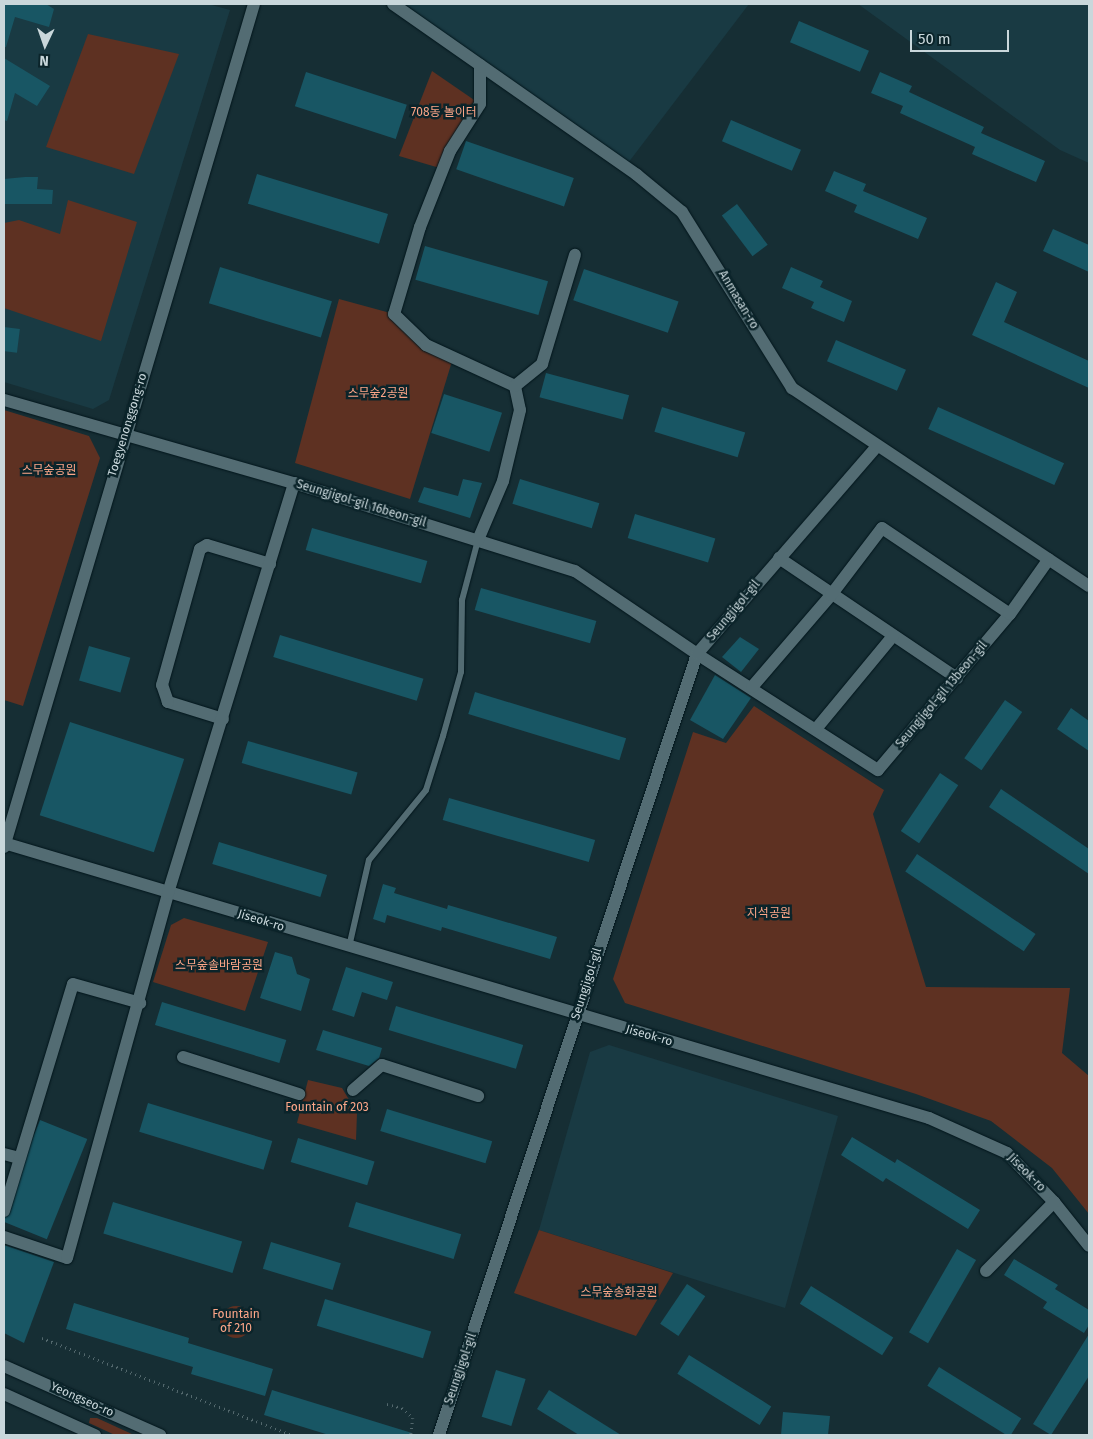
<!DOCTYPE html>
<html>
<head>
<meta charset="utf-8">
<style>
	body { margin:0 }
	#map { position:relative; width:1093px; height:1439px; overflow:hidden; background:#162e34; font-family:"Fira Sans","Noto Sans KR",sans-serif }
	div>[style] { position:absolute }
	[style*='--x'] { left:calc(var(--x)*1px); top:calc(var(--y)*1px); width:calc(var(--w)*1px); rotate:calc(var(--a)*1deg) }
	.built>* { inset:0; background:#193a43 }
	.green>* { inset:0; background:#5e3122 }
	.round { border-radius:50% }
	.building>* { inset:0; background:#185664; transform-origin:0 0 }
	.path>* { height:2.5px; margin-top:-1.25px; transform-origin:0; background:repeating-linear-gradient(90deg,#53686d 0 1px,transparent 0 5px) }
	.roads { filter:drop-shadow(0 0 1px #00151b) drop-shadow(0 0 1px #00151b) }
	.service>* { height:6px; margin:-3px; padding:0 3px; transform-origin:3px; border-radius:3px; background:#536c73 }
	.minor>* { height:12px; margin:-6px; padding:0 6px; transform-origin:6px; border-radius:6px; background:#536c73 }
	.tertiary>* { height:12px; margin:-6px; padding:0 6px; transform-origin:6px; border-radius:6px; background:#536c73 }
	span { translate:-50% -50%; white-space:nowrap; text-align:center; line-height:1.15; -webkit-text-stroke:5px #0b242a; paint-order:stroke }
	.park-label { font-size:12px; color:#fda688 }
	.street-label { font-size:12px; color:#c9d7db }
	.frame { position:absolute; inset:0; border:5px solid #c9d7db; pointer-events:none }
	.north { position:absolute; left:20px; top:20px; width:50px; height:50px; -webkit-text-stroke:4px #0b242a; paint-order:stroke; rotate:183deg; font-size:14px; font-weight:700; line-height:20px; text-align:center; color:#c9d7db }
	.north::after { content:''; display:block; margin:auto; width:18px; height:22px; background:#c9d7db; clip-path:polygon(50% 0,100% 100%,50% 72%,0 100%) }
	.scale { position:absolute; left:910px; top:30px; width:99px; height:22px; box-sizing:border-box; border:2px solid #c9d7db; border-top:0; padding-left:6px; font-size:15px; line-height:18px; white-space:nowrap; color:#c9d7db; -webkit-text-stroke:4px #0b242a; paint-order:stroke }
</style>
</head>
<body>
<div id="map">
	<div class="built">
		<i style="clip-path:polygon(4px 4px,208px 4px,230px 10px,109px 400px,93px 409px,4px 382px)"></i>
		<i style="clip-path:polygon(393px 4px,749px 4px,625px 167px)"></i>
		<i style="clip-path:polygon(858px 4px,1089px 4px,1089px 163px,1060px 150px)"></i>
		<i style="clip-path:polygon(609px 1045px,838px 1116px,785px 1308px,539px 1230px,590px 1052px)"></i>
	</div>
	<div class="green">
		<i style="clip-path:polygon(88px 34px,179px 54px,134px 174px,46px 147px)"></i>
		<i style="clip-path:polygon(432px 71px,480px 104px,443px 169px,399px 156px)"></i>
		<i style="clip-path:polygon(68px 200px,137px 222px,101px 341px,4px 308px,4px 223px,19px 220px,60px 234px)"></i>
		<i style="clip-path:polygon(339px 299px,394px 314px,453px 358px,410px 499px,295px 463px)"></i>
		<i style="clip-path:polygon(4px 410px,89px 436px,100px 458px,23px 706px,4px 700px)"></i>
		<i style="clip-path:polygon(754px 706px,884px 790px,873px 814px,926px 987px,1070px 988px,1062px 1053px,1089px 1076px,1089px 1214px,1052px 1168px,991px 1121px,916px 1094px,625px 1003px,613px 979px,693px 732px,726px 743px)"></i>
		<i style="clip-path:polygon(184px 918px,268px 942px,245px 1011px,153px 982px,171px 925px)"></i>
		<i style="clip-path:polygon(308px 1080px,342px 1088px,357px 1113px,356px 1140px,297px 1123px)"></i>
		<i style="clip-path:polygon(539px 1230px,673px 1273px,636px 1336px,514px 1293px)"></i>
		<i class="round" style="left:220px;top:1306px;width:32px;height:32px"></i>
		<i style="clip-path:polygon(90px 1418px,97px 1418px,134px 1435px,115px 1435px,89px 1423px)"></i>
	</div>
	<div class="building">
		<i style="clip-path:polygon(4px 4px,46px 4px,54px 9px,49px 27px,15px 17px,6px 47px,4px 47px)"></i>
		<i style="left:799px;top:21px;width:76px;height:23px;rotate:23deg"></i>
		<i style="clip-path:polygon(4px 58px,50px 86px,37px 106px,15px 93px,7px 121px,4px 120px)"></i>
		<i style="left:306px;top:72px;width:106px;height:36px;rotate:18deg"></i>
		<i style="clip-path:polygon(880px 72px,912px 86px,909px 92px,984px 127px,981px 133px,1045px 161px,1036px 182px,972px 154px,975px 147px,900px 113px,903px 106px,871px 93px)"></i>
		<i style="left:731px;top:120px;width:76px;height:23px;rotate:23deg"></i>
		<i style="left:466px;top:141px;width:114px;height:30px;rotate:19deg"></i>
		<i style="clip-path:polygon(834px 171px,866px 184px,863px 191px,927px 218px,918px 239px,854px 212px,857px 205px,825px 191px)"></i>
		<i style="left:257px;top:174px;width:137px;height:31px;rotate:17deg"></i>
		<i style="clip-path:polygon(25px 177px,38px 177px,37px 189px,53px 190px,52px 204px,4px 204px,4px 179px)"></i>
		<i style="left:737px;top:204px;width:51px;height:19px;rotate:53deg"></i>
		<i style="clip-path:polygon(1053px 229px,1089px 245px,1089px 272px,1043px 251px)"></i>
		<i style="left:425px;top:246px;width:128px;height:35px;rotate:16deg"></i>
		<i style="left:220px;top:267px;width:117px;height:38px;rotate:17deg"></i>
		<i style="clip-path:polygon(791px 267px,823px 281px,820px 287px,852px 301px,844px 322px,811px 308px,814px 302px,782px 288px)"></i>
		<i style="left:584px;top:269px;width:100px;height:33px;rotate:19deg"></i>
		<i style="clip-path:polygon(996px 282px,1017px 292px,1004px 322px,1089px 361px,1089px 388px,972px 335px)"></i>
		<i style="left:4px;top:327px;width:16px;height:24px;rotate:7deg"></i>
		<i style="left:836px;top:340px;width:76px;height:23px;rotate:23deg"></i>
		<i style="left:546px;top:373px;width:86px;height:25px;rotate:15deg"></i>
		<i style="left:444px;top:394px;width:61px;height:41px;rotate:18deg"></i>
		<i style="left:662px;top:407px;width:87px;height:26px;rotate:17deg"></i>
		<i style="left:938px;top:407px;width:138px;height:24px;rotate:24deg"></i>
		<i style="clip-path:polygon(463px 479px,482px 483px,470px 518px,418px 502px,424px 487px,458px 496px)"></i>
		<i style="left:520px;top:479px;width:83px;height:26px;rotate:17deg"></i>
		<i style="left:635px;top:514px;width:84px;height:25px;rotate:17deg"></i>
		<i style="left:312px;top:528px;width:120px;height:23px;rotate:16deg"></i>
		<i style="left:481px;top:588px;width:120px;height:23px;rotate:16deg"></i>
		<i style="left:280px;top:635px;width:150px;height:23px;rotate:17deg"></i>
		<i style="clip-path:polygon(740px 637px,759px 649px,741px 672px,722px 657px)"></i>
		<i style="left:89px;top:646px;width:43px;height:36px;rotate:16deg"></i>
		<i style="clip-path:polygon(715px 675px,751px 698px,723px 739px,690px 720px)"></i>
		<i style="left:475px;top:692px;width:158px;height:23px;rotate:17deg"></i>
		<i style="left:1005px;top:700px;width:21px;height:71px;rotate:35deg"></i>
		<i style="clip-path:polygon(1071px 708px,1089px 721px,1089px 751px,1057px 729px)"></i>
		<i style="left:70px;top:722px;width:120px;height:98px;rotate:18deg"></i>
		<i style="left:248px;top:741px;width:114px;height:23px;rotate:16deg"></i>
		<i style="left:940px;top:773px;width:22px;height:70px;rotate:34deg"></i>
		<i style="clip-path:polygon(1001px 789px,1089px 849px,1089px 874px,989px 807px)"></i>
		<i style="left:449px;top:798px;width:152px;height:23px;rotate:16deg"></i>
		<i style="left:219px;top:842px;width:113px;height:23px;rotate:17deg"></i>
		<i style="left:917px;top:854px;width:143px;height:21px;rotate:34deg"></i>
		<i style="clip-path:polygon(383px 884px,396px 888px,394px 893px,447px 909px,448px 905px,557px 937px,550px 959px,442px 927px,441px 931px,387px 915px,385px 923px,373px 919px)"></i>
		<i style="clip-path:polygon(275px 952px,292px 957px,297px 974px,310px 979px,301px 1011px,260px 998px)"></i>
		<i style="clip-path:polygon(346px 967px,393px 982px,387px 1000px,362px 992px,354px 1017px,332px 1010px)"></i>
		<i style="left:162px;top:1002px;width:130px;height:24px;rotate:17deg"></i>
		<i style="left:396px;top:1006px;width:133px;height:25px;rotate:17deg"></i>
		<i style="clip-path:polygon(323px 1030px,382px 1048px,379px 1058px,369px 1066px,316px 1050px)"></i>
		<i style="left:148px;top:1103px;width:130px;height:30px;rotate:17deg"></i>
		<i style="left:387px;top:1109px;width:110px;height:23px;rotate:17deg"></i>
		<i style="left:40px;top:1120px;width:51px;height:108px;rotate:22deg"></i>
		<i style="clip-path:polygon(852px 1137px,895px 1163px,897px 1159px,980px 1210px,968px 1229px,886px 1178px,883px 1182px,841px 1155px)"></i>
		<i style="left:298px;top:1138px;width:80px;height:25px;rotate:17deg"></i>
		<i style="left:113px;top:1202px;width:135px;height:33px;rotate:17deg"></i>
		<i style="left:356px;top:1202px;width:110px;height:26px;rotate:17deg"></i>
		<i style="left:271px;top:1242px;width:73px;height:28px;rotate:17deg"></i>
		<i style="clip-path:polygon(4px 1245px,54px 1262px,24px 1343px,4px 1333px)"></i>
		<i style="left:957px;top:1249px;width:22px;height:96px;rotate:30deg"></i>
		<i style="clip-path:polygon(1014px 1259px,1058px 1285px,1055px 1289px,1089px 1310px,1089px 1325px,1084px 1333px,1043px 1308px,1047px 1302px,1004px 1275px)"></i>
		<i style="left:687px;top:1284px;width:22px;height:48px;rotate:34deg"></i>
		<i style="left:811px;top:1286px;width:97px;height:21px;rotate:32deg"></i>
		<i style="left:325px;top:1299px;width:111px;height:28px;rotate:17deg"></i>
		<i style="clip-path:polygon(74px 1303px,189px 1338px,188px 1343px,273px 1369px,265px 1396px,191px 1374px,193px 1367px,66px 1329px)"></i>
		<i style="clip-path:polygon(1089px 1334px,1089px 1376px,1051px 1435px,1033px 1424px)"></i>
		<i style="left:689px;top:1355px;width:97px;height:22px;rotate:32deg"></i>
		<i style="left:939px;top:1367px;width:97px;height:22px;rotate:32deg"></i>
		<i style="left:496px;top:1370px;width:31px;height:49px;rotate:17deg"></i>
		<i style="clip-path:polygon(272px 1390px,412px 1433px,411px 1435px,329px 1435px,264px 1415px)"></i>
		<i style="clip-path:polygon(549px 1390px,621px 1435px,579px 1435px,537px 1409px)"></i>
		<i style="clip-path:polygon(783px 1412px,830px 1416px,828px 1435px,781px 1435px)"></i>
	</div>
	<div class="path">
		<i style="--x:42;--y:1338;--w:268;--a:21.2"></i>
		<i style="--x:387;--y:1404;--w:16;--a:15"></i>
		<i style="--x:402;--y:1408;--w:15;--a:42"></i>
		<i style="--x:413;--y:1418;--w:17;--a:97"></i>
	</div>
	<div class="roads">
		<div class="service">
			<i style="--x:349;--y:947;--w:89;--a:-77.1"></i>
			<i style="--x:369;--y:860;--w:90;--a:-50.8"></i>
			<i style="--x:426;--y:790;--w:57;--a:-72.5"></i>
			<i style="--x:443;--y:736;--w:66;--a:-74.3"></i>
			<i style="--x:461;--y:672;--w:72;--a:-89.2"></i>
			<i style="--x:462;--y:600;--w:62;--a:-75.1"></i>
		</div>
		<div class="minor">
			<i style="--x:480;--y:65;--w:39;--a:90"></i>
			<i style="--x:480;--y:104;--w:56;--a:122.6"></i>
			<i style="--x:450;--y:151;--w:82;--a:111.5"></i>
			<i style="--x:420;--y:227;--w:91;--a:106.6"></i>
			<i style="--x:394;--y:314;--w:45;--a:44.1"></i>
			<i style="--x:426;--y:345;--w:98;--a:24.7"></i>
			<i style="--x:4;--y:400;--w:302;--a:16"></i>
			<i style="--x:294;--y:483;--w:294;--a:17.4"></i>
			<i style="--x:575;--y:571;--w:148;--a:34.2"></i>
			<i style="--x:697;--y:654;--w:215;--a:32.7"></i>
			<i style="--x:878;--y:770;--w:204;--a:-49.8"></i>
			<i style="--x:1010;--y:614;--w:67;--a:-54.7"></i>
			<i style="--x:478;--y:540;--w:64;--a:-67"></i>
			<i style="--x:503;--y:481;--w:73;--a:-76.5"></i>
			<i style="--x:520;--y:410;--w:25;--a:-102"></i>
			<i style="--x:515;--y:386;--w:35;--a:-39"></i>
			<i style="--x:542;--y:364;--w:114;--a:-73.2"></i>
			<i style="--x:779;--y:558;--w:215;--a:34"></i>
			<i style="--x:752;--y:687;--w:121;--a:-49.3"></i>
			<i style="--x:831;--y:595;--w:84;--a:-52.7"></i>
			<i style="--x:882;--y:528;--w:154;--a:33.9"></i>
			<i style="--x:223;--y:719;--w:58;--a:-162.8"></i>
			<i style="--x:168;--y:702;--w:18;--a:-109"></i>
			<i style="--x:162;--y:685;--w:141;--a:-74.4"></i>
			<i style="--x:200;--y:549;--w:8;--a:-30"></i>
			<i style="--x:207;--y:545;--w:66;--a:16.8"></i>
			<i style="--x:816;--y:729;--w:121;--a:-50.4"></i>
			<i style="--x:4;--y:843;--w:965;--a:16.56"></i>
			<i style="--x:929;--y:1118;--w:85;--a:24.2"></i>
			<i style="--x:1007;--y:1153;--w:68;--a:46.2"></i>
			<i style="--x:1054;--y:1202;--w:56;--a:51.5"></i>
			<i style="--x:183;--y:1057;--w:122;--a:17.7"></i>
			<i style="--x:353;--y:1090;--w:38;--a:-41"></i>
			<i style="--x:382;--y:1065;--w:101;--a:17.9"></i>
			<i style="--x:4;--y:1154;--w:16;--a:15"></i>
			<i style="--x:4;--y:1211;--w:237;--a:-73.1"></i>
			<i style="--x:73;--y:984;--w:70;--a:15.8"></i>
			<i style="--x:4;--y:1237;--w:66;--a:18.4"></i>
			<i style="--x:67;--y:1258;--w:379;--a:-74.5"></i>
			<i style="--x:168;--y:893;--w:429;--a:-72.9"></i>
			<i style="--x:986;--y:1271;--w:97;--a:-45.4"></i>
			<i style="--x:439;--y:1435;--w:823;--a:-71.72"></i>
			<i style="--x:697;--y:654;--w:275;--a:-49.1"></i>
		</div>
		<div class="tertiary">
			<i style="--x:393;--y:4;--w:298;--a:35"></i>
			<i style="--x:637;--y:175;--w:58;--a:39.4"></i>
			<i style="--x:682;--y:212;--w:208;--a:58"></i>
			<i style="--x:792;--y:388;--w:357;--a:33.7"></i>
			<i style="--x:4;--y:847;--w:879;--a:-73.48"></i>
			<i style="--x:4;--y:1366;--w:171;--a:23.9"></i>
			<i style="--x:4;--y:1394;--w:100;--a:24.3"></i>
		</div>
	</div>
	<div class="park-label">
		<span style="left:444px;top:113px">708동 놀이터</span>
		<span style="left:378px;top:394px">스무숲2공원</span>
		<span style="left:49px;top:471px">스무숲공원</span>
		<span style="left:769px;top:914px">지석공원</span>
		<span style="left:219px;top:966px">스무숲솔바람공원</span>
		<span style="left:327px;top:1108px">Fountain of 203</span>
		<span style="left:619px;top:1293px">스무숲송화공원</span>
		<span style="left:236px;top:1322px">Fountain<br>of 210</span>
	</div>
	<div class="street-label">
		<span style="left:738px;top:300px;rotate:59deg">Anmasan-ro</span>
		<span style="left:128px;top:425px;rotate:-73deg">Toegyenonggong-ro</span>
		<span style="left:361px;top:504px;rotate:17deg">Seungjigol-gil 16beon-gil</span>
		<span style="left:734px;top:611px;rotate:-50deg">Seungjigol-gil</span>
		<span style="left:942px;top:695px;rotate:-50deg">Seungjigol-gil 13beon-gil</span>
		<span style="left:261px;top:921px;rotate:17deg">Jiseok-ro</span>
		<span style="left:587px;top:984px;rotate:-72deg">Seungjigol-gil</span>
		<span style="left:649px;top:1036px;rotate:16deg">Jiseok-ro</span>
		<span style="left:1026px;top:1173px;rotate:45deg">Jiseok-ro</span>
		<span style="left:461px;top:1369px;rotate:-71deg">Seungjigol-gil</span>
		<span style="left:82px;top:1400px;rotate:24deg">Yeongseo-ro</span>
	</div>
	<div class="frame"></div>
	<div class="north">N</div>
	<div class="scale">50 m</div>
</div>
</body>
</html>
